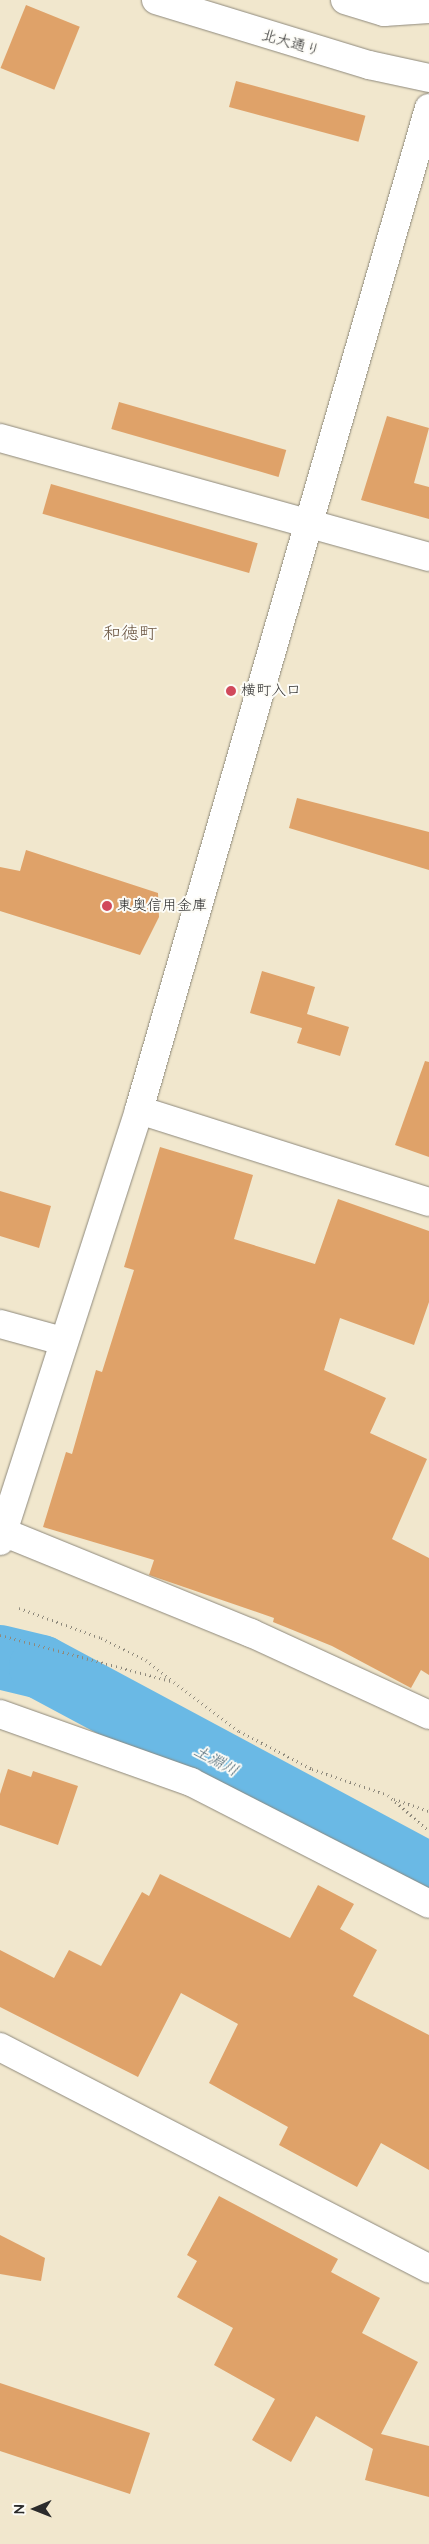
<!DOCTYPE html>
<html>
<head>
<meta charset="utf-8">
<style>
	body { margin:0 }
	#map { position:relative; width:429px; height:2544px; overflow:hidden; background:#f1e7cd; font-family:"Architects Daughter","Klee One",sans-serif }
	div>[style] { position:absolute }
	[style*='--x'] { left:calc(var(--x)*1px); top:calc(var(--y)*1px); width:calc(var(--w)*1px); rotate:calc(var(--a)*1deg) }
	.river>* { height:64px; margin:-32px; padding:0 32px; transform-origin:32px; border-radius:32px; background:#6ab9e5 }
	.building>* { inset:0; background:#dfa269; transform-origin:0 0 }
	.path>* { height:3px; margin-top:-1.5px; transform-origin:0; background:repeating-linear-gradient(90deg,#8e897c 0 1px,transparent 0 5px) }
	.roads { filter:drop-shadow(0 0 1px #8e897c) drop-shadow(0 0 1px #8e897c) }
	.minor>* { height:28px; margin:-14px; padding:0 14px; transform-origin:14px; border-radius:14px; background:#fff }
	.dots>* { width:14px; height:14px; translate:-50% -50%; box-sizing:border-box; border:2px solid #fdfcf7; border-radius:50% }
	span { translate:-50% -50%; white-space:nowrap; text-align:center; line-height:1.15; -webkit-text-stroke:4px #fdfcf7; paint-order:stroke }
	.street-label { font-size:15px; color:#2b2b2b }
	.poi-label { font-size:15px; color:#2b2b2b }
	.left { translate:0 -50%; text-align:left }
	.water-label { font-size:16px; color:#415d6c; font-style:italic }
	.quarter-label { font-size:18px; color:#6a5541 }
	.north { position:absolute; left:10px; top:2484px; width:50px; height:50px; -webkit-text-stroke:4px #fdfcf7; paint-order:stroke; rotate:269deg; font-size:14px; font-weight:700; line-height:20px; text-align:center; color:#2b2b2b }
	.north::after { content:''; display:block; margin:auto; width:18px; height:22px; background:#2b2b2b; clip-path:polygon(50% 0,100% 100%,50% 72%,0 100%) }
</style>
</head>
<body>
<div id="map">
	<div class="river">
		<i style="--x:0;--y:1657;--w:42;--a:13.7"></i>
		<i style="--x:41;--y:1667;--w:440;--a:28.2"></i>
	</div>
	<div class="building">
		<i style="left:26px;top:5px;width:58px;height:68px;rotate:22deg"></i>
		<i style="left:236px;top:81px;width:134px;height:27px;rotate:15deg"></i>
		<i style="left:119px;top:402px;width:174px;height:28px;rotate:16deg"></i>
		<i style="clip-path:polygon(387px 416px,429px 428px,414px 483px,429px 487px,429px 519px,361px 500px)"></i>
		<i style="left:51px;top:484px;width:215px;height:31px;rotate:16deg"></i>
		<i style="clip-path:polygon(297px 798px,429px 832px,429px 870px,289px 828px)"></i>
		<i style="clip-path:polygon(26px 850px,158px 893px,159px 917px,140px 955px,0 911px,0 867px,20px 871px)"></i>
		<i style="clip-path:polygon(262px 971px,315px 987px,307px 1014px,349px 1027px,340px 1056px,297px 1043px,302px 1028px,250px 1013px)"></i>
		<i style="clip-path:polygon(425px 1061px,429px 1062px,429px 1157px,395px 1145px)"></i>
		<i style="clip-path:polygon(160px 1147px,253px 1175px,234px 1239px,315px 1264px,338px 1199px,429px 1231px,429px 1302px,414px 1345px,340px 1318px,324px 1370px,386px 1398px,370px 1433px,427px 1459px,392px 1539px,429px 1558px,429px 1675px,421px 1670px,411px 1688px,332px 1646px,273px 1622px,274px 1618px,149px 1575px,154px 1560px,43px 1527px,66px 1452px,72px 1454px,96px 1370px,102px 1372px,134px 1270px,124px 1267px)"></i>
		<i style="clip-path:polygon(0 1191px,51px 1206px,39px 1248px,0 1236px)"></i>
		<i style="clip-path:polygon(8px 1769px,31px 1777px,33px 1771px,78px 1786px,58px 1845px,0 1825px,0 1794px)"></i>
		<i style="clip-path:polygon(160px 1874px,290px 1938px,318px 1885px,354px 1904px,340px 1929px,377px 1950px,353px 1996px,429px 2035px,429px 2170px,381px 2143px,357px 2187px,279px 2145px,288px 2127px,209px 2083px,238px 2024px,181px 1993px,138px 2077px,0 2007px,0 1950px,54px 1978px,69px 1950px,101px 1966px,142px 1892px,149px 1896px)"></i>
		<i style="clip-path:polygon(219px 2196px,338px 2259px,331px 2272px,380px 2298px,362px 2333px,418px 2362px,381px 2434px,429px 2446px,429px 2497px,365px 2480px,373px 2449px,316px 2416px,291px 2462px,252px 2440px,275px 2399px,214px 2365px,233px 2328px,177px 2297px,197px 2261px,187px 2255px)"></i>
		<i style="clip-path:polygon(0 2235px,45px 2258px,41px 2281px,0 2274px)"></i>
		<i style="clip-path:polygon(0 2383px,150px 2433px,130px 2494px,0 2451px)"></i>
	</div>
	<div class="path">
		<i style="--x:19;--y:1608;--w:87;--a:20.1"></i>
		<i style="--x:101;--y:1638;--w:50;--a:26.1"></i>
		<i style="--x:146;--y:1660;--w:34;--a:38"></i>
		<i style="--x:0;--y:1635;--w:180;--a:15.1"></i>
		<i style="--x:174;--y:1682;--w:81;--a:37"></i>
		<i style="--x:239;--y:1731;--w:82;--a:27.5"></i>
		<i style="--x:312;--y:1769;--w:80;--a:18.9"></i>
		<i style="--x:388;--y:1795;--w:55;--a:41.3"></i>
		<i style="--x:394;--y:1799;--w:37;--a:19"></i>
	</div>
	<div class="roads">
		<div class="minor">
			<i style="--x:156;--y:0;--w:223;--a:17"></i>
			<i style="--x:369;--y:65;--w:61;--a:12.2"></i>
			<i style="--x:345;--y:0;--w:41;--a:17.1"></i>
			<i style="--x:384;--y:12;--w:45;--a:-3.8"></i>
			<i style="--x:0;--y:438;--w:445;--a:15.5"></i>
			<i style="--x:139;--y:1110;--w:304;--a:17.6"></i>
			<i style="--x:0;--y:1324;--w:64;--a:15.3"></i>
			<i style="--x:3;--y:1532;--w:268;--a:22.2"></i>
			<i style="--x:251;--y:1633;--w:196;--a:24.7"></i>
			<i style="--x:0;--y:1541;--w:453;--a:-72.1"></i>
			<i style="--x:139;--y:1110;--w:1043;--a:-73.86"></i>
			<i style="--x:0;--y:1714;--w:203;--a:19.6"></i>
			<i style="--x:191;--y:1782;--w:267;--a:27.1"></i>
			<i style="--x:0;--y:2047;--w:483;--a:27.3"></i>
		</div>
	</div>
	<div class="dots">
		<i style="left:231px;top:691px;background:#d1495b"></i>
		<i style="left:107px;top:906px;background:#d1495b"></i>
	</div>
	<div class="street-label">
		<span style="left:291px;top:43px;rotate:16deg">北大通り</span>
	</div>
	<div class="poi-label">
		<span class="left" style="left:241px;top:691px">横町入口</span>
		<span class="left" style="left:117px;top:906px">東奥信用金庫</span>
	</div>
	<div class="water-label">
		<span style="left:216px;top:1761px;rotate:28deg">土淵川</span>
	</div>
	<div class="quarter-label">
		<span style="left:130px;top:634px">和徳町</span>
	</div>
	<div class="north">N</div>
</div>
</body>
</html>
